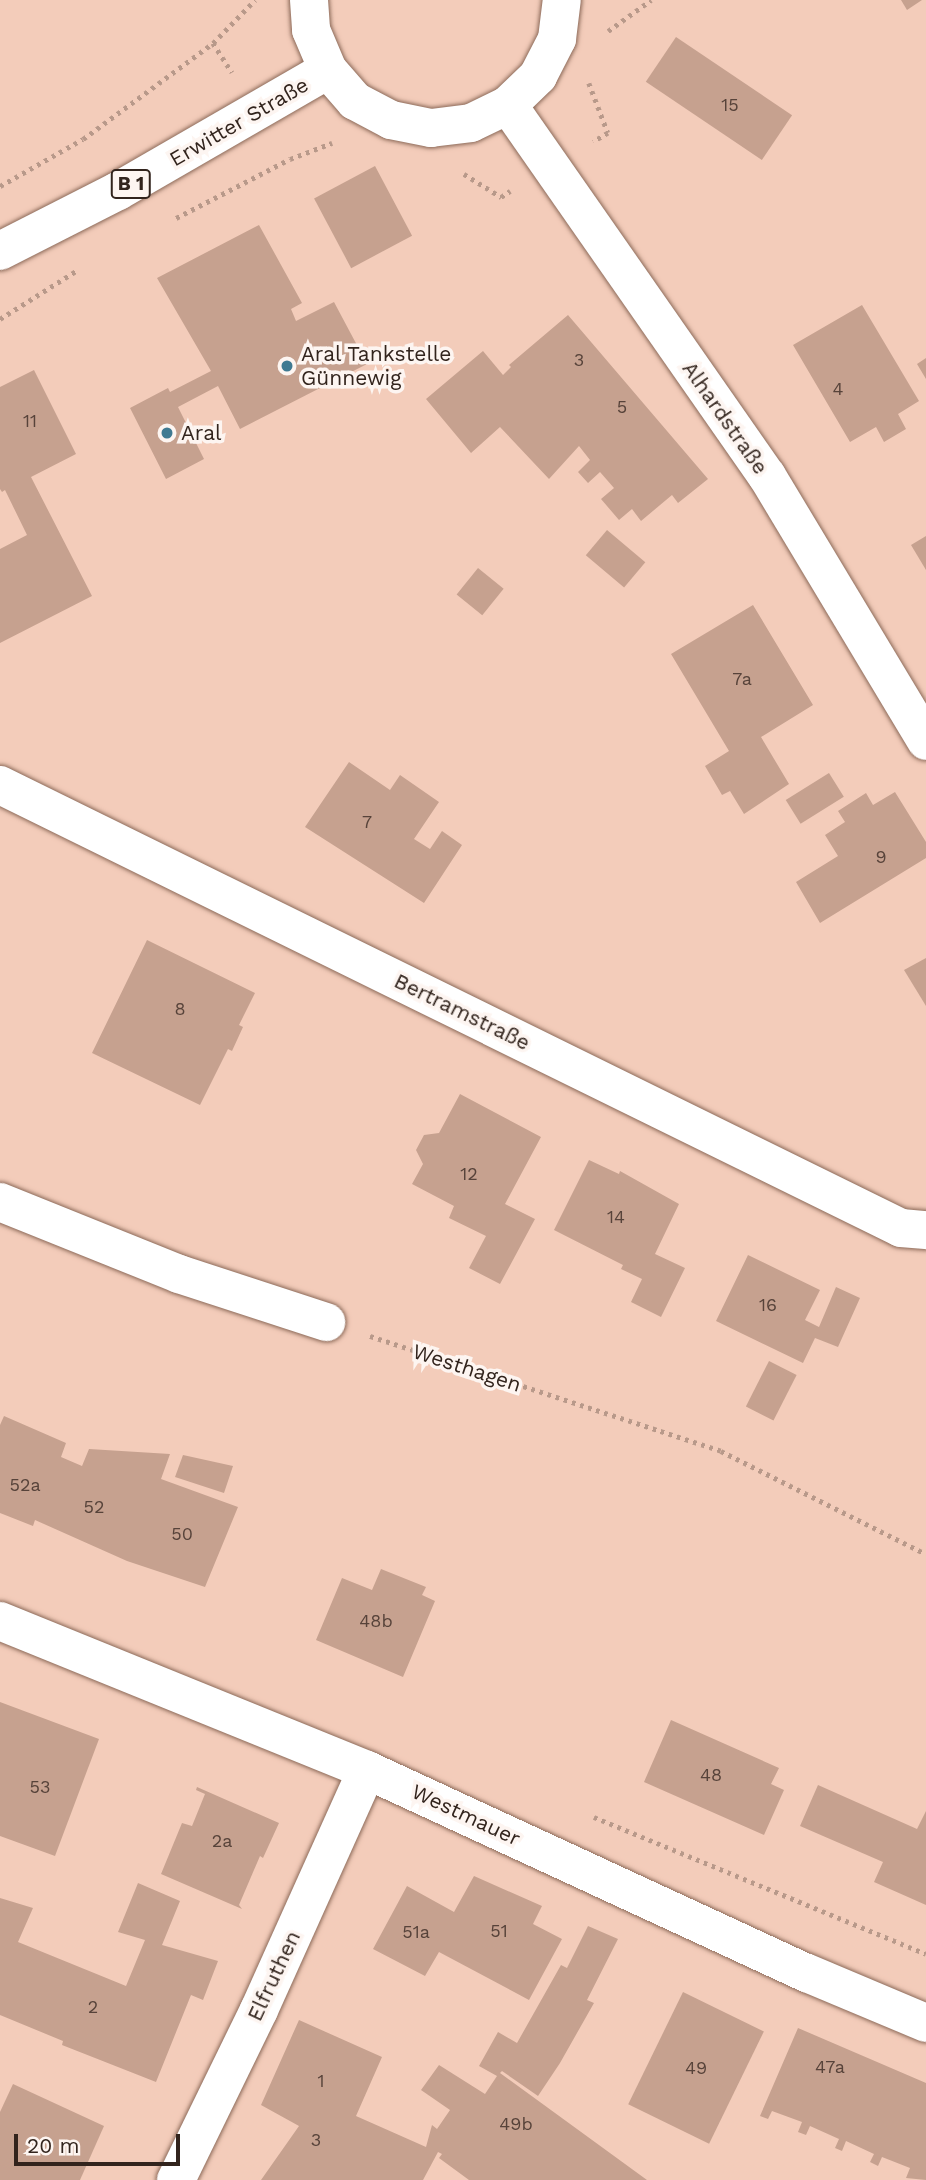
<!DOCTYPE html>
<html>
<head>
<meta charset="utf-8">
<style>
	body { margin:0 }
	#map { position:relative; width:926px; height:2180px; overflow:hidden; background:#f3ccba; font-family:"Work Sans",sans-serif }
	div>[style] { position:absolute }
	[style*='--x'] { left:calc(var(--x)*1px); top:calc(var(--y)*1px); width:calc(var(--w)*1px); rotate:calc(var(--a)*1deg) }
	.building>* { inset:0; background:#c6a18f; transform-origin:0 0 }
	.path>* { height:4.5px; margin-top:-2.25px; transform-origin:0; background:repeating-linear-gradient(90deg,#b8998a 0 3.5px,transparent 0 8.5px) }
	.roads { filter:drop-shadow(0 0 2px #8c6a59) drop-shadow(0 0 2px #8c6a59) }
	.minor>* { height:38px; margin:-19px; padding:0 19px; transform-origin:19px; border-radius:19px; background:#fff }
	.major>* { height:38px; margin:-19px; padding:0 19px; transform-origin:19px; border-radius:19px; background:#fff }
	.dots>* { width:19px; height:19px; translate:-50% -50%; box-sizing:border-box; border:4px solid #fdf5f1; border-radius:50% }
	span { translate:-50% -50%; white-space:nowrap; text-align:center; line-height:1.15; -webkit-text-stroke:7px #fdf5f1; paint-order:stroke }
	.number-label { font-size:18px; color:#57433a }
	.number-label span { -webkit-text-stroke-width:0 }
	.shield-label span { padding:2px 5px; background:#fdf5f1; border:2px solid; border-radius:5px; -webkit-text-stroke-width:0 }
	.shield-label { font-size:19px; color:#32241d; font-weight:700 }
	.street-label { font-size:21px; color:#32241d }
	.poi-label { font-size:21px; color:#32241d }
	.left { translate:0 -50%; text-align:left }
	.scale { position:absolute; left:14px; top:2134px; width:166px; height:32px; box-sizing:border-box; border:4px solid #32241d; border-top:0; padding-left:9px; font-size:21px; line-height:24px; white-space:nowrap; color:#32241d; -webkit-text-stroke:5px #fdf5f1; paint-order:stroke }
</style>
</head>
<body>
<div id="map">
	<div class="building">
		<i style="clip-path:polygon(901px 0,922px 0,907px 10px)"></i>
		<i style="left:676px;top:37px;width:140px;height:54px;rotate:34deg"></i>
		<i style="left:375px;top:166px;width:79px;height:69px;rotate:62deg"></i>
		<i style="clip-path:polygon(259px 225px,302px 303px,291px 309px,296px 321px,334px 302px,367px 364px,240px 429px,218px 386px,178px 407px,204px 459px,166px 479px,130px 408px,168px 388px,170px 392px,211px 371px,157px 278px)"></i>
		<i style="clip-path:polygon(862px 305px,919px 401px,898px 414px,906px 429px,884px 442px,876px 427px,850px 442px,793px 345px)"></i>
		<i style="clip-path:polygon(568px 315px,708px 479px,678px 503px,672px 495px,641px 521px,632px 509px,619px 520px,601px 499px,614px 488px,600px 472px,588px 483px,578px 472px,590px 460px,579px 446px,549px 479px,500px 427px,471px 453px,426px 399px,483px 351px,503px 375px,511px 367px,509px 365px)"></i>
		<i style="clip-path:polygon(926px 358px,926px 379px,917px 364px)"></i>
		<i style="clip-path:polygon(34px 370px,76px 454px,31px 477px,92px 596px,0 643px,0 549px,27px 535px,5px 490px,2px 492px,0 489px,0 387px)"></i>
		<i style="left:607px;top:530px;width:50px;height:33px;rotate:40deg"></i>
		<i style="clip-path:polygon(926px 536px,926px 570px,911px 545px)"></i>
		<i style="left:478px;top:568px;width:33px;height:34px;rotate:39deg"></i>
		<i style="clip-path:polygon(753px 605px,813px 705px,761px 737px,789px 784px,744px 814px,730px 791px,722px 795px,705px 766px,729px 751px,671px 654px)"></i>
		<i style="clip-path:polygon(349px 762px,390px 790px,400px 775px,439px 802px,414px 839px,430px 849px,442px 831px,462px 845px,424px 903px,305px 827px)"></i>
		<i style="left:829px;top:773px;width:28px;height:51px;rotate:58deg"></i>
		<i style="clip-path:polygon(895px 792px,926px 842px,926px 858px,820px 923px,796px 882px,838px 856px,825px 835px,845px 822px,838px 811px,866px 793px,873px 805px)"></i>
		<i style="clip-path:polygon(147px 940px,255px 993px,239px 1025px,243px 1027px,232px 1051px,228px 1049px,200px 1105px,92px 1053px)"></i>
		<i style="clip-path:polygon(926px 958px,926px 1006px,904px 970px)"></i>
		<i style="clip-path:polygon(460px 1094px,541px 1137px,505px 1204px,535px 1219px,500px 1284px,469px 1268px,486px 1236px,449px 1218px,454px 1206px,412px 1184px,423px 1164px,416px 1150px,424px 1135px,439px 1133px)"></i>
		<i style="clip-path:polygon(589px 1160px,619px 1174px,620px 1171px,679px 1204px,655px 1254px,685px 1268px,661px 1317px,631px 1302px,642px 1279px,621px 1269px,623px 1265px,554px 1230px)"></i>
		<i style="clip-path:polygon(748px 1255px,820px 1290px,805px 1320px,819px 1327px,836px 1287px,860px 1298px,838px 1347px,815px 1338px,803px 1363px,716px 1321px)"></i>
		<i style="left:769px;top:1361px;width:31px;height:51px;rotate:27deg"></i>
		<i style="clip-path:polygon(4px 1416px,66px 1443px,61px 1457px,82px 1466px,89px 1449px,170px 1454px,161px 1479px,238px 1507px,205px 1587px,127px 1561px,35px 1520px,33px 1526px,0 1513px,0 1425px)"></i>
		<i style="clip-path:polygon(183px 1455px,233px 1466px,224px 1493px,175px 1477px)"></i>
		<i style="clip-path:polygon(381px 1569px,426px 1587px,422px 1595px,435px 1601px,403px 1677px,316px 1640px,342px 1578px,372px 1590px)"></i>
		<i style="clip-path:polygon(0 1702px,99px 1739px,55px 1856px,0 1836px)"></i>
		<i style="clip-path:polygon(671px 1720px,779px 1768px,771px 1784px,784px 1790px,764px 1835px,644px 1782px)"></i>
		<i style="clip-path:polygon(818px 1785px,917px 1829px,926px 1811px,926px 1905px,874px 1882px,883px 1862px,800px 1826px)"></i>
		<i style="clip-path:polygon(197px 1787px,279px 1823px,263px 1858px,260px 1856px,239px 1905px,242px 1909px,161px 1874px,182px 1823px,192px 1826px,205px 1794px,196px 1790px)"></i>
		<i style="clip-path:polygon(474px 1876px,542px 1906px,533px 1924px,562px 1939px,529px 2000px,439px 1952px,425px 1976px,373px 1949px,407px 1886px,454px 1912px)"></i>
		<i style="clip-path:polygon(138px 1883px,180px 1901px,162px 1945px,218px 1961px,203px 2000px,191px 1995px,156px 2082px,62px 2045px,63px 2041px,0 2015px,0 1898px,33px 1908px,18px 1942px,126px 1986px,145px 1940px,118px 1932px)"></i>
		<i style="clip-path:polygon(588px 1926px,618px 1939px,587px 2000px,594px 2003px,560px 2063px,538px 2096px,502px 2071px,500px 2073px,647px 2180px,469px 2180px,439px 2158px,442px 2154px,438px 2152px,423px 2180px,261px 2180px,299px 2126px,261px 2105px,299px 2020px,382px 2057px,356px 2116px,426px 2147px,432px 2125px,437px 2129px,450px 2110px,421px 2090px,439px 2065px,485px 2094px,497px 2076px,479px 2066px,498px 2032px,517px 2043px,561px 1965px,567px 1968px)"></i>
		<i style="left:683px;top:1992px;width:90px;height:125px;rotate:26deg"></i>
		<i style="clip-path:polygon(798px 2028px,926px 2083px,926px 2180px,906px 2178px,910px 2168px,882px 2157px,878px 2166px,870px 2162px,874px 2154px,846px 2141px,842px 2151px,835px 2148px,839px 2139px,810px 2126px,806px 2135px,798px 2132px,802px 2122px,772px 2111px,768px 2119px,760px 2116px)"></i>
		<i style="clip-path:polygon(13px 2084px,104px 2126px,80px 2180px,0 2180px,0 2112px)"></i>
	</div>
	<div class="path">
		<i style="--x:608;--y:31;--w:53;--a:-35.8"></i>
		<i style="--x:213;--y:43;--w:35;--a:57"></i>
		<i style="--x:589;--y:83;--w:53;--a:69.2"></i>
		<i style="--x:608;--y:133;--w:17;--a:149"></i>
		<i style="--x:464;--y:174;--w:44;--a:31.9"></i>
		<i style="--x:501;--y:197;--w:11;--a:-34"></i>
		<i style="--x:0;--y:186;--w:95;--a:-29.5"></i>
		<i style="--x:83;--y:139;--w:162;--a:-36.4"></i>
		<i style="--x:213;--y:43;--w:60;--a:-45.7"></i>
		<i style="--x:176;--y:218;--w:128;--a:-27.4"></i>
		<i style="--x:290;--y:159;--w:45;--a:-20.9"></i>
		<i style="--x:0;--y:319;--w:90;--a:-32.3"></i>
		<i style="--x:370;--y:1336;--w:369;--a:18.1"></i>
		<i style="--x:721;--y:1451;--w:229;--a:26.7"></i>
		<i style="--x:594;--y:1817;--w:359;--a:22.4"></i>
	</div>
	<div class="roads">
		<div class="minor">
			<i style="--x:0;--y:785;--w:1004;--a:26.18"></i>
			<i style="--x:901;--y:1228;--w:25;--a:5"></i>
			<i style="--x:0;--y:1202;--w:193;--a:21.9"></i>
			<i style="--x:179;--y:1274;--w:155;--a:18.1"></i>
			<i style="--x:0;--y:1621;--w:396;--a:22.1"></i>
			<i style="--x:367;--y:1770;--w:485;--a:24.8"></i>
			<i style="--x:807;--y:1973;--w:129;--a:22.8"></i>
			<i style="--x:176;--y:2180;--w:189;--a:-64"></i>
			<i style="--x:259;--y:2010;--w:263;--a:-65.8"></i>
		</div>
		<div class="major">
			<i style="--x:309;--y:0;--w:30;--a:86"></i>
			<i style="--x:311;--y:30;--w:43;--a:67"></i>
			<i style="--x:328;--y:70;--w:41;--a:48.9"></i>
			<i style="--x:355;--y:101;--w:41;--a:27.8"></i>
			<i style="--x:391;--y:120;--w:41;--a:11.3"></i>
			<i style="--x:431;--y:128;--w:40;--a:-7.1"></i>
			<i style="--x:471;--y:123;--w:41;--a:-25.9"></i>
			<i style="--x:508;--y:105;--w:42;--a:-44"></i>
			<i style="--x:538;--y:76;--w:42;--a:-62.8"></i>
			<i style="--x:557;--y:39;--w:39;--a:-83"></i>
			<i style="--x:508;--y:105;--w:452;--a:55.1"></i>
			<i style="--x:767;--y:476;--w:309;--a:59"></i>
			<i style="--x:0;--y:251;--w:132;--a:-27"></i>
			<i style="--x:118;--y:191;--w:242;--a:-30"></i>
		</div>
	</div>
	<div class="dots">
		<i style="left:287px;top:366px;background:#3f7a92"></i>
		<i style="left:167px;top:433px;background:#3f7a92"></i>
	</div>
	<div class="number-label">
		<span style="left:730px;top:105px">15</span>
		<span style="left:579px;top:360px">3</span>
		<span style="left:838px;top:389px">4</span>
		<span style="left:622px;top:407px">5</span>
		<span style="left:30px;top:421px">11</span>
		<span style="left:742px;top:679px">7a</span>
		<span style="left:367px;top:822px">7</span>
		<span style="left:881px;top:857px">9</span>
		<span style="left:180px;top:1009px">8</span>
		<span style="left:469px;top:1174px">12</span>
		<span style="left:616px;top:1217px">14</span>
		<span style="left:768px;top:1305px">16</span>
		<span style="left:25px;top:1485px">52a</span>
		<span style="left:94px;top:1507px">52</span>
		<span style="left:182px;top:1534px">50</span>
		<span style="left:376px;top:1621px">48b</span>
		<span style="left:711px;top:1775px">48</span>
		<span style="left:40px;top:1787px">53</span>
		<span style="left:222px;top:1841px">2a</span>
		<span style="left:499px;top:1931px">51</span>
		<span style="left:416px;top:1932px">51a</span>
		<span style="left:93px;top:2007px">2</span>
		<span style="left:830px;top:2067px">47a</span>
		<span style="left:696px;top:2068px">49</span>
		<span style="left:321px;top:2081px">1</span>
		<span style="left:516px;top:2124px">49b</span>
		<span style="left:316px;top:2140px">3</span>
	</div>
	<div class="shield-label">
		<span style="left:131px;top:184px">B 1</span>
	</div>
	<div class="street-label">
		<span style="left:239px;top:122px;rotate:-30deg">Erwitter Straße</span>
		<span style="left:725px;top:418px;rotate:55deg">Alhardstraße</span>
		<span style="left:462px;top:1012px;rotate:26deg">Bertramstraße</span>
		<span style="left:467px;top:1368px;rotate:18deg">Westhagen</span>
		<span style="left:466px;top:1815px;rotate:25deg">Westmauer</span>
		<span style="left:274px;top:1976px;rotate:-65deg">Elfruthen</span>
	</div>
	<div class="poi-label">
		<span class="left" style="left:301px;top:366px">Aral Tankstelle<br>Günnewig</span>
		<span class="left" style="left:181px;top:433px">Aral</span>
	</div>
	<div class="scale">20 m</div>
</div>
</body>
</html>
